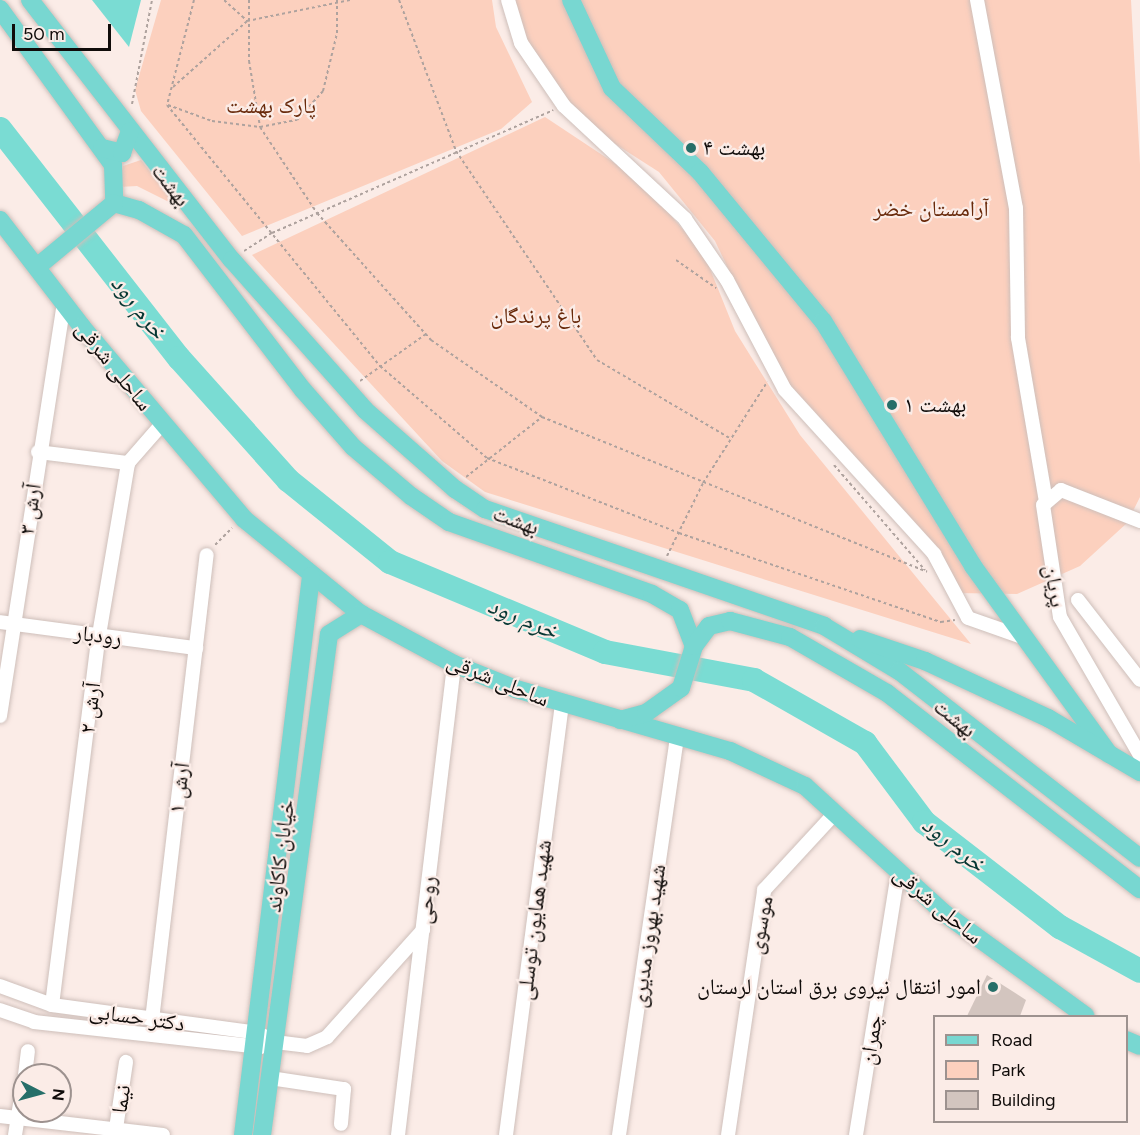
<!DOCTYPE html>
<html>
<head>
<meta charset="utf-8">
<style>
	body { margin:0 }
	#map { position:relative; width:1140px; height:1135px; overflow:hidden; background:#fbece7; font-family:Figtree,"Noto Naskh Arabic",sans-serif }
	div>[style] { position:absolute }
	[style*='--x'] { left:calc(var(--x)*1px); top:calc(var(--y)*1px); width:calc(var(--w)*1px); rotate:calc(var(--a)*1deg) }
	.green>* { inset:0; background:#fcd0be }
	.water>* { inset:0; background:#7adcd3 }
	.river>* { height:24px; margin:-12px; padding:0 12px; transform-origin:12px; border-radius:12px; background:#7adcd3 }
	.building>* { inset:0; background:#d3c5bf }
	.path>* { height:2px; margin-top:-1px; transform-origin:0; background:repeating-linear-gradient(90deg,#aea29e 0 3px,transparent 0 6px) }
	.roads { filter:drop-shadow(0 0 2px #cebfba) drop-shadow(0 0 2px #cebfba) }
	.minor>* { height:14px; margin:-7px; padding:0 7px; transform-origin:7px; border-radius:7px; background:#fff }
	.major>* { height:18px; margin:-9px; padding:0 9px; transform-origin:9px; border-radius:9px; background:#78d7d1 }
	.dots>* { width:16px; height:16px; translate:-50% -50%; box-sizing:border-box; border:3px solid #fbece7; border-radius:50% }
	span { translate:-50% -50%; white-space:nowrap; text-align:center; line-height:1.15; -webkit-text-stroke:4.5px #fbece7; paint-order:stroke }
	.park-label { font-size:22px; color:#68290a }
	.poi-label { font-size:22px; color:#100c0a }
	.left { translate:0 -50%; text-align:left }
	.right { translate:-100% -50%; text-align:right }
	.street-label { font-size:22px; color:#100c0a }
	.water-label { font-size:24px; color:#063733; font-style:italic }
	.legend { position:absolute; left:933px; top:1015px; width:195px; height:108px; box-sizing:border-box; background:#fbece7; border:2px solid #9d928f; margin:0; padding:8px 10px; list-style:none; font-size:18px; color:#100c0a }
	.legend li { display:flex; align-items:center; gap:12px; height:30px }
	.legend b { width:30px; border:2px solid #9d928f }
	.north { position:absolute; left:12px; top:1063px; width:60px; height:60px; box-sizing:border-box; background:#fbece7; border:2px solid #9d928f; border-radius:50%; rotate:96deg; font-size:16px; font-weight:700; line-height:24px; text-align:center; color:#100c0a }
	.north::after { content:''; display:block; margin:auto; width:21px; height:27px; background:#266f69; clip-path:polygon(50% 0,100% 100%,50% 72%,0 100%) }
	.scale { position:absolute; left:12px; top:24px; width:99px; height:27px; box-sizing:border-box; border:3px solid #100c0a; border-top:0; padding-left:8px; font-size:18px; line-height:21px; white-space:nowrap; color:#100c0a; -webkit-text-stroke:4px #fbece7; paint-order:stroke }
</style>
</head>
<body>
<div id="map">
	<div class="green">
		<i style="clip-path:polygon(161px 0,492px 0,496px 27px,532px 102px,501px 129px,242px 236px,141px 111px,135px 90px)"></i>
		<i style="clip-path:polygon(507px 0,1131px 0,1140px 164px,1140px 497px,1127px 523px,1080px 566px,1017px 594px,957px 593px,777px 371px,715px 241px,659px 172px,559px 108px)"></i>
		<i style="clip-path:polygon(545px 117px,640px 180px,704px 254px,735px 331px,800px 435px,971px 644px,485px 492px,442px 461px,252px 255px)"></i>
		<i style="clip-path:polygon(141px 160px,175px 205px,137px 186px,119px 187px,123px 166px)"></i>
	</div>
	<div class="water">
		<i style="clip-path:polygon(92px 0,141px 0,129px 47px)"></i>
	</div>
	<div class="river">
		<i style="--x:0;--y:129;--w:291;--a:52"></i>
		<i style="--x:179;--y:358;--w:164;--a:48.2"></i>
		<i style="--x:288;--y:480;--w:131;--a:38.8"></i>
		<i style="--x:390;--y:562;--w:233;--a:22.7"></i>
		<i style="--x:605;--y:652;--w:152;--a:10.6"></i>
		<i style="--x:754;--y:680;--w:128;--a:29.6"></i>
		<i style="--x:865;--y:743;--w:99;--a:53.2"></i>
		<i style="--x:924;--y:822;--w:172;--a:37.7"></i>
		<i style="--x:1060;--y:927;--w:91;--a:28.8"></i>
	</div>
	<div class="building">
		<i style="clip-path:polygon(987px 975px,1026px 1000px,1020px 1016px,967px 1016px)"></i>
	</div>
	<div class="path">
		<i style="--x:194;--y:0;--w:108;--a:104.4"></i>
		<i style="--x:167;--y:105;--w:337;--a:50.8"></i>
		<i style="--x:380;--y:366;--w:141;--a:40.7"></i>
		<i style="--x:487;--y:458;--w:206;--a:21.3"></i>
		<i style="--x:679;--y:533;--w:277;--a:18.8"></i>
		<i style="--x:941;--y:622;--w:14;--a:-8"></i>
		<i style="--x:224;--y:0;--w:31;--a:42"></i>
		<i style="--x:247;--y:21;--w:105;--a:-11.5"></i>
		<i style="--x:249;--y:0;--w:61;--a:90"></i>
		<i style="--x:249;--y:61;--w:67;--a:80.5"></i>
		<i style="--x:260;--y:127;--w:103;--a:56.5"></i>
		<i style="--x:317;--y:213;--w:171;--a:48.1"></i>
		<i style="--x:431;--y:340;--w:135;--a:34.7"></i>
		<i style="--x:542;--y:417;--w:415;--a:21.9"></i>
		<i style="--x:399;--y:0;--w:161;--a:69.3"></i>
		<i style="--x:456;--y:151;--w:252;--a:56"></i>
		<i style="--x:597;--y:360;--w:156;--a:30.5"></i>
		<i style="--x:173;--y:87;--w:99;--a:-41.7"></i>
		<i style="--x:132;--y:104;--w:106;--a:-79.1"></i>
		<i style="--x:168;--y:105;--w:47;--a:20"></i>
		<i style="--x:212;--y:121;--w:48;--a:7.1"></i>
		<i style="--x:260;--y:127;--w:38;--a:-11"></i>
		<i style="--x:297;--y:120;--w:39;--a:-48"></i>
		<i style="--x:323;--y:91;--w:60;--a:-76.4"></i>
		<i style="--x:337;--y:33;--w:33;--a:-90"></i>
		<i style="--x:244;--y:251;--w:33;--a:-33"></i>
		<i style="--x:272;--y:233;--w:307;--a:-23.6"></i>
		<i style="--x:676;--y:260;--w:49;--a:35"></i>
		<i style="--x:360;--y:381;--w:81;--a:-35.5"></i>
		<i style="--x:834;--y:465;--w:139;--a:49.1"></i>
		<i style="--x:466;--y:477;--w:97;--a:-38.3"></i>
		<i style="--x:215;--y:545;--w:24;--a:-45"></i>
		<i style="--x:667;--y:556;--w:81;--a:-63.7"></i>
		<i style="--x:703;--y:483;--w:120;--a:-57.6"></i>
	</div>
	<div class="roads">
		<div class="minor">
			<i style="--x:508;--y:0;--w:45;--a:73.2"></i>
			<i style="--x:521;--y:43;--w:76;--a:55.7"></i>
			<i style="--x:564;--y:106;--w:166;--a:43"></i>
			<i style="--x:685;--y:219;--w:74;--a:55.5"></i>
			<i style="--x:727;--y:280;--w:124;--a:62.2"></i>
			<i style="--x:785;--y:390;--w:222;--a:47.7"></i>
			<i style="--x:934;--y:554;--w:72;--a:62"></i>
			<i style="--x:968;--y:618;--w:54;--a:19.4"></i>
			<i style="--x:977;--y:0;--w:212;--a:79.4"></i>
			<i style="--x:1016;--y:208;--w:130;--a:89.1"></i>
			<i style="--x:1018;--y:338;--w:166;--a:80.3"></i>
			<i style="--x:38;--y:452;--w:91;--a:7"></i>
			<i style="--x:1140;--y:521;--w:85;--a:-158.6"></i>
			<i style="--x:1061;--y:490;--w:23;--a:140"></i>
			<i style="--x:1043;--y:505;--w:113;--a:81.4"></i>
			<i style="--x:1060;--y:617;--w:160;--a:59.9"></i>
			<i style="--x:1078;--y:600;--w:101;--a:52.2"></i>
			<i style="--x:0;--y:622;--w:198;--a:7.6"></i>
			<i style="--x:0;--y:716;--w:418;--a:-81.2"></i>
			<i style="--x:0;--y:986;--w:55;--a:20.1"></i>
			<i style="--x:52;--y:1005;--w:208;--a:7.7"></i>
			<i style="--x:258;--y:1033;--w:19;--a:28"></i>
			<i style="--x:275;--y:1042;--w:32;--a:7"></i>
			<i style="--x:307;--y:1046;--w:22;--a:-24"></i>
			<i style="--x:327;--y:1037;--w:144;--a:-48.1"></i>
			<i style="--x:52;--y:1005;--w:373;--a:-82.8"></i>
			<i style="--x:99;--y:635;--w:174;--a:-80.4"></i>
			<i style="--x:128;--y:463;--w:52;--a:-48.9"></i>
			<i style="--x:0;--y:1010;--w:36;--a:19"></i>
			<i style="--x:34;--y:1022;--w:228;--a:6.3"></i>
			<i style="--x:152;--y:1020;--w:468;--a:-83.3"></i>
			<i style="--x:25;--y:1075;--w:24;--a:-83"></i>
			<i style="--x:270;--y:1078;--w:75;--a:8.5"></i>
			<i style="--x:344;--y:1089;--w:35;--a:95"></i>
			<i style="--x:0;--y:1116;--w:164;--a:6.6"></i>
			<i style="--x:15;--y:1135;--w:57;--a:-80.9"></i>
			<i style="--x:115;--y:1135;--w:74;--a:-81.4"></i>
			<i style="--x:398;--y:1135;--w:474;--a:-83.2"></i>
			<i style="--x:506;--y:1135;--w:433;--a:-82.6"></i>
			<i style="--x:619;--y:1135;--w:402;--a:-81.7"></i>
			<i style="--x:728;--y:1135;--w:248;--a:-81.6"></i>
			<i style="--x:764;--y:890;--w:106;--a:-47.3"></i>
			<i style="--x:856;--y:1135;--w:264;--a:-80.9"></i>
		</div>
		<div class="major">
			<i style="--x:30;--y:0;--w:329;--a:52.2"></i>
			<i style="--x:232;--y:260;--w:200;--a:48.4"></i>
			<i style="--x:365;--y:410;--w:120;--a:41.3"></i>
			<i style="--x:455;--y:489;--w:36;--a:34"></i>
			<i style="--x:485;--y:509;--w:359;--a:19"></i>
			<i style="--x:824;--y:626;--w:87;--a:31"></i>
			<i style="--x:899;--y:671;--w:305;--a:37.8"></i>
			<i style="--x:571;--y:0;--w:97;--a:65"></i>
			<i style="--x:612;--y:88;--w:122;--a:43.7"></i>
			<i style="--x:700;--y:172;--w:193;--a:50.5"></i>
			<i style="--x:823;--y:321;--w:287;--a:58.5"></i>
			<i style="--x:973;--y:566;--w:232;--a:54.1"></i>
			<i style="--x:0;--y:9;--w:193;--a:54.1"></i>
			<i style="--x:113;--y:165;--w:38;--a:88"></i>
			<i style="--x:102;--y:148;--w:21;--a:14"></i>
			<i style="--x:122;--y:153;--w:23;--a:-70"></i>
			<i style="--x:114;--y:203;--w:26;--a:16"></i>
			<i style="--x:139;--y:210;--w:51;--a:29.1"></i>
			<i style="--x:184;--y:235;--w:195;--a:52.5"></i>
			<i style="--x:303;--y:390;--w:76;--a:48.7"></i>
			<i style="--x:353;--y:447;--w:76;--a:40.2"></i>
			<i style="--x:411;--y:496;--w:46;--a:34.4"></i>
			<i style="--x:449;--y:522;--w:215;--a:19.5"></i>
			<i style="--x:652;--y:594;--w:32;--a:30"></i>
			<i style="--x:680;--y:610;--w:39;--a:69"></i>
			<i style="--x:0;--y:220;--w:135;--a:52.5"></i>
			<i style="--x:82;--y:327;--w:251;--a:49.8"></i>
			<i style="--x:244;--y:519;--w:151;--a:39.1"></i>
			<i style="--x:361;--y:614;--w:106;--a:28.3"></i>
			<i style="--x:454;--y:664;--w:67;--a:22"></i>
			<i style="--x:516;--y:689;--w:223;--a:16.2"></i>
			<i style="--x:730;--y:751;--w:83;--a:25"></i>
			<i style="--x:805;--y:786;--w:188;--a:42.4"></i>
			<i style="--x:944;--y:913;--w:175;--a:36"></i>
			<i style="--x:37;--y:267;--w:100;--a:-39.7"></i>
			<i style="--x:860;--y:639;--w:69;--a:18.7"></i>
			<i style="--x:925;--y:661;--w:136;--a:24.9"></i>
			<i style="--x:1048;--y:718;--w:107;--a:30.4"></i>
			<i style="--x:620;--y:720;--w:27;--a:-15"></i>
			<i style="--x:646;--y:713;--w:43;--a:-35.5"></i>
			<i style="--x:681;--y:688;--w:44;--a:-72.8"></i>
			<i style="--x:694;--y:646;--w:25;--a:-53"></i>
			<i style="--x:709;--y:626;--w:22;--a:-13"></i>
			<i style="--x:730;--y:621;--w:62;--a:14.9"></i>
			<i style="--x:790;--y:637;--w:112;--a:30"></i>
			<i style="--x:887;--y:693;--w:320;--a:37.8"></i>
			<i style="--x:1126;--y:1040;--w:15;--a:23"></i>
			<i style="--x:243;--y:1135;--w:563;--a:-83.06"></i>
			<i style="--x:262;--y:1135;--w:505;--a:-82.38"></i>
			<i style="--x:329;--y:634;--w:38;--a:-32"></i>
		</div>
	</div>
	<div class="dots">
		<i style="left:691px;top:148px;background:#266f69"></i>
		<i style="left:892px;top:405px;background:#266f69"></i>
		<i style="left:993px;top:987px;background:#266f69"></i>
	</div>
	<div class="park-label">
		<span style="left:271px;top:106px">پارک بهشت</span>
		<span style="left:931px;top:209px">آرامستان خضر</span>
		<span style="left:536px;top:316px">باغ پرندگان</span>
	</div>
	<div class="poi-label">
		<span class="left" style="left:703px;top:148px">بهشت ۴</span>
		<span class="left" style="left:904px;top:405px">بهشت ۱</span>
		<span class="right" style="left:981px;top:987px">امور انتقال نیروی برق استان لرستان</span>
	</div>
	<div class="street-label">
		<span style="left:171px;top:185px;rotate:52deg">بهشت</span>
		<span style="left:114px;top:366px;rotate:51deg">ساحلی شرقی</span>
		<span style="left:30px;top:509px;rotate:-82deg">آرش ۳</span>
		<span style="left:516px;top:520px;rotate:20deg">بهشت</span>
		<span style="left:1055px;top:586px;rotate:81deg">پریان</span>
		<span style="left:98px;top:635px;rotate:7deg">رودبار</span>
		<span style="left:498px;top:680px;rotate:22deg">ساحلی شرقی</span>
		<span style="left:90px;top:708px;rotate:-83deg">آرش ۲</span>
		<span style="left:955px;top:718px;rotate:39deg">بهشت</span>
		<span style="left:179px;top:788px;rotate:-83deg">آرش ۱</span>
		<span style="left:280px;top:856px;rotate:-83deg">خیابان کاکاوند</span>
		<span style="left:426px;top:900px;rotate:-83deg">روحی</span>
		<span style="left:938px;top:905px;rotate:40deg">ساحلی شرقی</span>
		<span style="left:534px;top:920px;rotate:-83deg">شهید همایون توسلی</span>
		<span style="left:760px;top:925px;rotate:-79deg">موسوی</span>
		<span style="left:648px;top:936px;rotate:-82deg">شهید بهروز مدیری</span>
		<span style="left:137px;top:1017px;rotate:8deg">دکتر حسابی</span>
		<span style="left:871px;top:1040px;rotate:-81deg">چمران</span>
		<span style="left:121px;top:1099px;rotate:-81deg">نیما</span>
	</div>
	<div class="water-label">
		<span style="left:139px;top:307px;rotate:52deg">خرم رود</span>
		<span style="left:523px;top:618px;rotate:23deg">خرم رود</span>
		<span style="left:954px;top:844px;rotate:39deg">خرم رود</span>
	</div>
	<ul class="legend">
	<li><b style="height:8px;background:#78d7d1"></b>Road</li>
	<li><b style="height:16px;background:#fcd0be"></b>Park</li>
	<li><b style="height:16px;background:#d3c5bf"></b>Building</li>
	</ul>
	<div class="north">N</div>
	<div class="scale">50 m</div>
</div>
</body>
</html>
